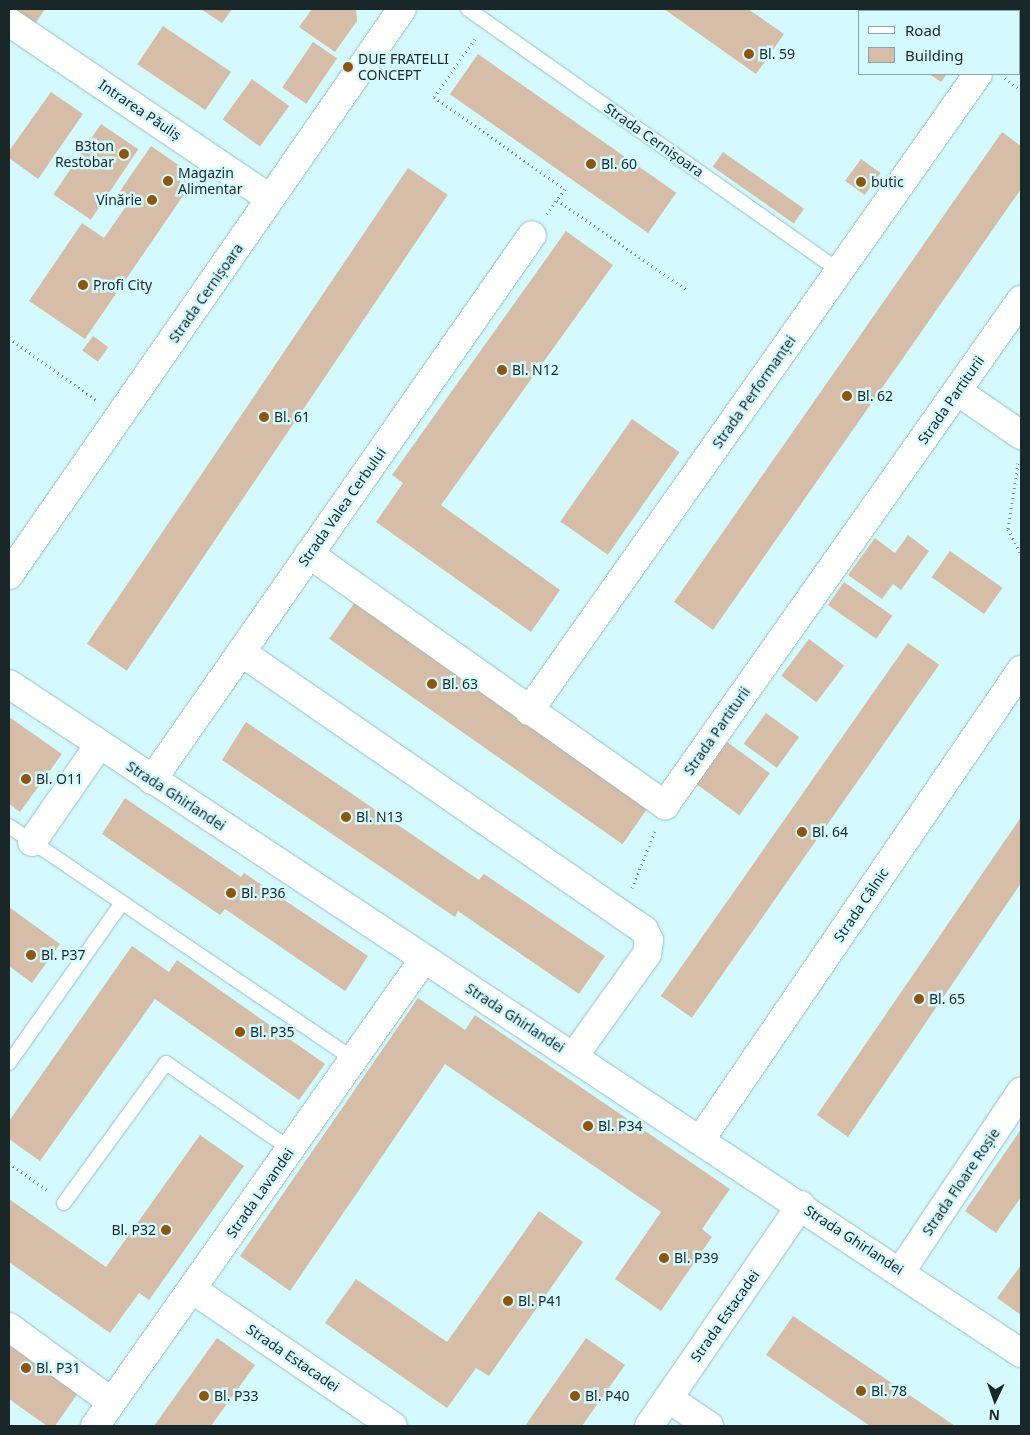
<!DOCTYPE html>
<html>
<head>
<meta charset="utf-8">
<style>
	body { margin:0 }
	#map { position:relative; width:1030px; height:1435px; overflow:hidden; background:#d4fafe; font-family:"Noto Sans",sans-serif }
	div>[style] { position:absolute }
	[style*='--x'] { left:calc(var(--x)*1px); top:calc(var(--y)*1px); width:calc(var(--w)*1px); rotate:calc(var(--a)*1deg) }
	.building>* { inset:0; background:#d5bda8; transform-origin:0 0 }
	.path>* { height:3px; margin-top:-1.5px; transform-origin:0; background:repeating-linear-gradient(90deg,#7f9a9c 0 1px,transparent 0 5px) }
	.roads { filter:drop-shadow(0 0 1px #9abec1) drop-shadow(0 0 1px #9abec1) }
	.service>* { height:14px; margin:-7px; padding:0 7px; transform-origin:7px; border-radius:7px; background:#fff }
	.minor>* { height:28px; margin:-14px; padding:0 14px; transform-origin:14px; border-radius:14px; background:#fff }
	.dots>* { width:14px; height:14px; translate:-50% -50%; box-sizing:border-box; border:2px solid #d4fafe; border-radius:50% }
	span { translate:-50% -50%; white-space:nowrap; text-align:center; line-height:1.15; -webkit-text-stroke:5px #d4fafe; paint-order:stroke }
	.poi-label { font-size:14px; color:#192728 }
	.left { translate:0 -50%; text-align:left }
	.right { translate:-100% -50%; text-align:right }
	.street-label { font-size:14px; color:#192728 }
	.frame { position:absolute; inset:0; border:10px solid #192728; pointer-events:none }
	.legend { position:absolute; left:858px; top:10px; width:162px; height:65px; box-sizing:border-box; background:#d4fafe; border:1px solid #89a6a8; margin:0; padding:6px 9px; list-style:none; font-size:15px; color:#192728 }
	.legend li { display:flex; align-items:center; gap:10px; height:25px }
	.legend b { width:25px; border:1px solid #89a6a8 }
	.north { position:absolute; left:970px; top:1375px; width:50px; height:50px; -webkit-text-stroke:4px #d4fafe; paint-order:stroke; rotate:183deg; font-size:14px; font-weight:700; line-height:20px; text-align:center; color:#192728 }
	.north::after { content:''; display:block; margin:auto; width:18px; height:22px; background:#192728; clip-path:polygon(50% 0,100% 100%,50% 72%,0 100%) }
</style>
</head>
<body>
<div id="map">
	<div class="building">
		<i style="clip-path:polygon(12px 9px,45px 9px,35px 24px)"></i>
		<i style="clip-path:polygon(201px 9px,232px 9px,222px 23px)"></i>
		<i style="clip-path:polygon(312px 9px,356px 9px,357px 21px,335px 52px,299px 27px)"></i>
		<i style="clip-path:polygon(664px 9px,748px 9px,784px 34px,756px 74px)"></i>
		<i style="clip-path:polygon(1005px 9px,1021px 9px,1021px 20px,1019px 11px)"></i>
		<i style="left:163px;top:26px;width:82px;height:46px;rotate:34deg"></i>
		<i style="left:313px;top:42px;width:29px;height:55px;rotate:34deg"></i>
		<i style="left:478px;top:54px;width:242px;height:49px;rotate:35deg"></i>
		<i style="clip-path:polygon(929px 74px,947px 74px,941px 82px)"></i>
		<i style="left:252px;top:79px;width:46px;height:50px;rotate:36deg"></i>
		<i style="clip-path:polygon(51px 92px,83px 114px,38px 179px,9px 158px,9px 151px)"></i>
		<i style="left:101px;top:124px;width:45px;height:85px;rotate:34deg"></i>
		<i style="clip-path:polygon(1002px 132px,1021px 146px,1021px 189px,713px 630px,674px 602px)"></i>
		<i style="clip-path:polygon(151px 146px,196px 177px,85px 339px,29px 301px,82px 223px,104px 238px,129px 202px,118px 194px)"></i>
		<i style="left:723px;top:152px;width:99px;height:18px;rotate:35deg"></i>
		<i style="left:861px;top:159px;width:24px;height:27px;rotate:36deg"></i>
		<i style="left:408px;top:168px;width:48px;height:574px;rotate:34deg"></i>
		<i style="clip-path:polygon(566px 231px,613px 265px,441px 505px,560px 590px,531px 632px,376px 522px,403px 483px,392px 475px)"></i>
		<i style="left:93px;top:336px;width:19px;height:18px;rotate:36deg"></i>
		<i style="left:632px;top:419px;width:58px;height:125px;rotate:35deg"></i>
		<i style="clip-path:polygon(908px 535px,929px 551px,901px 590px,893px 584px,882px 599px,848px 575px,875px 538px,895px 553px)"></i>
		<i style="left:950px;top:551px;width:64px;height:32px;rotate:35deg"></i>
		<i style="left:844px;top:582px;width:59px;height:28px;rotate:35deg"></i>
		<i style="left:355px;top:602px;width:358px;height:45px;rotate:35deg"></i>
		<i style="left:809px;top:639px;width:44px;height:46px;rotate:37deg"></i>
		<i style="left:908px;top:643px;width:38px;height:431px;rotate:35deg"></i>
		<i style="left:766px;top:713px;width:41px;height:38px;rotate:36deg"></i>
		<i style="clip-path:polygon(9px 717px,62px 754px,20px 812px,9px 804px)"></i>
		<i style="clip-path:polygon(246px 722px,479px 880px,484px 874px,605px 956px,579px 994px,458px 911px,455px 917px,222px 760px)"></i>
		<i style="left:727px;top:742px;width:53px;height:52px;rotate:36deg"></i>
		<i style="clip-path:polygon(125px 798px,241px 877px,244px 873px,368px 956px,345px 991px,225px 909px,220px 915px,102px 834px)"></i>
		<i style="clip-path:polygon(1021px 817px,1021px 883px,848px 1137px,817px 1115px)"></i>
		<i style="clip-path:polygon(9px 907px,60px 944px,32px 983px,9px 966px)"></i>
		<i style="clip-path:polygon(132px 946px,169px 972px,177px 960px,325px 1064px,299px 1100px,155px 999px,40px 1161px,9px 1139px,9px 1121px)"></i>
		<i style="clip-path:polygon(418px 998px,465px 1030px,475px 1015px,730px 1189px,702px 1229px,712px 1237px,661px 1311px,615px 1279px,661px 1212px,445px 1064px,290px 1291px,240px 1256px)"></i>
		<i style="clip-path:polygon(1021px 1129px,1021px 1197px,996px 1233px,965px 1211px)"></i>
		<i style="clip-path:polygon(200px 1135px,244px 1166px,149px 1300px,139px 1293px,110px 1333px,9px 1262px,9px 1199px,106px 1267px)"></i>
		<i style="clip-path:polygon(539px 1211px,583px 1242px,489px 1376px,476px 1368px,447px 1408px,325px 1323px,356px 1279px,447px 1342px)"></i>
		<i style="clip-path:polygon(1021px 1265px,1021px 1315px,997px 1298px)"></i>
		<i style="clip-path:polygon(793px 1316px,955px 1426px,870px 1426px,766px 1355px)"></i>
		<i style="clip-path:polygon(217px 1338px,255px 1365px,211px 1426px,154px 1426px)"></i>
		<i style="clip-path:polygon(586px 1338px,625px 1365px,582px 1426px,525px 1426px)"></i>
		<i style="clip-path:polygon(9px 1344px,78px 1393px,55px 1426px,47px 1426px,9px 1399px)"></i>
	</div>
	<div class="path">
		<i style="--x:475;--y:39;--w:71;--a:125.3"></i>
		<i style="--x:434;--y:97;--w:160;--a:35.1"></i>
		<i style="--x:565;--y:189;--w:31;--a:126"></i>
		<i style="--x:1005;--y:78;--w:20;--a:37"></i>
		<i style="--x:557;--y:200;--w:158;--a:34.7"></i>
		<i style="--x:9;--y:338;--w:107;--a:35.5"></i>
		<i style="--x:1018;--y:463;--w:67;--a:98.6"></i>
		<i style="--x:1008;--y:529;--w:28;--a:63"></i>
		<i style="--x:632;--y:888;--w:64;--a:-67.9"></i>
		<i style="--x:9;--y:1163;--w:47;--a:35.4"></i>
	</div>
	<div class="roads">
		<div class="service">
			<i style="--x:468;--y:9;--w:455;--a:35.2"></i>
			<i style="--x:927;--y:9;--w:4;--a:34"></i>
			<i style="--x:9;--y:826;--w:415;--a:34.1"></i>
			<i style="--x:9;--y:1063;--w:194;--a:-54.8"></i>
			<i style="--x:64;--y:1203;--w:173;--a:-53.9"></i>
			<i style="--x:166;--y:1063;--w:151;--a:34.7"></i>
		</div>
		<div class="minor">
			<i style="--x:9;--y:22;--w:315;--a:34.1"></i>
			<i style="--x:957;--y:391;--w:78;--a:34.5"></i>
			<i style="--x:309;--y:554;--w:436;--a:35.2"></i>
			<i style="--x:665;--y:805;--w:618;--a:-54.82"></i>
			<i style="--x:9;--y:575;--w:689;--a:-55.23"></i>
			<i style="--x:241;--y:652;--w:490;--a:34.6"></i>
			<i style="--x:644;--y:930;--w:11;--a:63"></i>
			<i style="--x:649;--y:940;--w:14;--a:98"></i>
			<i style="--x:647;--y:954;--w:125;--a:125.6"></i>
			<i style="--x:9;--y:684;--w:1213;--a:33.47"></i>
			<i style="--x:529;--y:711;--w:779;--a:-54.82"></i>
			<i style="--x:152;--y:780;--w:664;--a:-55.11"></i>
			<i style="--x:32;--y:842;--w:118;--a:-55.4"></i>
			<i style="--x:701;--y:1139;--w:568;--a:-55.69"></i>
			<i style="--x:901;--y:1271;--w:216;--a:-56.2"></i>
			<i style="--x:192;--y:1289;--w:243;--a:34.3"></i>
			<i style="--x:9;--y:1327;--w:127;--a:36.1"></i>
			<i style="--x:668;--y:1398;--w:50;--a:34.3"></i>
			<i style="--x:95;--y:1426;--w:571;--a:-54.84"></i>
			<i style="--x:649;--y:1426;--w:268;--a:-55.5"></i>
		</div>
	</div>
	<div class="dots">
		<i style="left:749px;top:54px;background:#8e550e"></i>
		<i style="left:348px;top:67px;background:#8e550e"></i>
		<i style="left:124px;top:154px;background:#8e550e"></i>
		<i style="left:591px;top:164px;background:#8e550e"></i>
		<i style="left:168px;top:181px;background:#8e550e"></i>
		<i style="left:861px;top:182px;background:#8e550e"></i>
		<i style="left:152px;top:200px;background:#8e550e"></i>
		<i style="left:83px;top:285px;background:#8e550e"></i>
		<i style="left:502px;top:370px;background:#8e550e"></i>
		<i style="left:847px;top:396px;background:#8e550e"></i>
		<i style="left:264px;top:417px;background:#8e550e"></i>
		<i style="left:432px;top:684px;background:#8e550e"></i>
		<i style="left:26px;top:779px;background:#8e550e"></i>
		<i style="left:346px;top:817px;background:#8e550e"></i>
		<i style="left:802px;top:832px;background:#8e550e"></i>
		<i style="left:231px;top:893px;background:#8e550e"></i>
		<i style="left:31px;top:955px;background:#8e550e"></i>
		<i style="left:919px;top:999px;background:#8e550e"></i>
		<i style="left:240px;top:1032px;background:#8e550e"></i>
		<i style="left:588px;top:1126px;background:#8e550e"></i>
		<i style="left:166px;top:1230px;background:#8e550e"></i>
		<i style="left:664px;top:1258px;background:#8e550e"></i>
		<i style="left:508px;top:1301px;background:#8e550e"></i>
		<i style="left:26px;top:1368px;background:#8e550e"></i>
		<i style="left:861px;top:1391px;background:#8e550e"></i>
		<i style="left:204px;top:1396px;background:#8e550e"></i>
		<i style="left:575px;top:1396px;background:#8e550e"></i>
	</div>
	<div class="poi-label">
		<span class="left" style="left:759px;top:54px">Bl. 59</span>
		<span class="left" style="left:358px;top:67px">DUE FRATELLI<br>CONCEPT</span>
		<span class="right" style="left:114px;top:154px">B3ton<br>Restobar</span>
		<span class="left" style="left:601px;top:164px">Bl. 60</span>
		<span class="left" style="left:178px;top:181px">Magazin<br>Alimentar</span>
		<span class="left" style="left:871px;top:182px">butic</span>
		<span class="right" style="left:142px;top:200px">Vinărie</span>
		<span class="left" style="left:93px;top:285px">Profi City</span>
		<span class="left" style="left:512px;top:370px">Bl. N12</span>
		<span class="left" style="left:857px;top:396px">Bl. 62</span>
		<span class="left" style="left:274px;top:417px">Bl. 61</span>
		<span class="left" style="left:442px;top:684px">Bl. 63</span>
		<span class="left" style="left:36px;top:779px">Bl. O11</span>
		<span class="left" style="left:356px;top:817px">Bl. N13</span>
		<span class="left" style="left:812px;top:832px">Bl. 64</span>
		<span class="left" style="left:241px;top:893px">Bl. P36</span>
		<span class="left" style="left:41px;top:955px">Bl. P37</span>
		<span class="left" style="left:929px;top:999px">Bl. 65</span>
		<span class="left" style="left:250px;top:1032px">Bl. P35</span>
		<span class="left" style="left:598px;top:1126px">Bl. P34</span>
		<span class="right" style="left:156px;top:1230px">Bl. P32</span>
		<span class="left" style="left:674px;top:1258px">Bl. P39</span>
		<span class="left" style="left:518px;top:1301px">Bl. P41</span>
		<span class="left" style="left:36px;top:1368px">Bl. P31</span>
		<span class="left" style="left:871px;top:1391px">Bl. 78</span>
		<span class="left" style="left:214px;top:1396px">Bl. P33</span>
		<span class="left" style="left:585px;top:1396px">Bl. P40</span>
	</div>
	<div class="street-label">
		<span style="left:140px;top:110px;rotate:34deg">Intrarea Păuliș</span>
		<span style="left:654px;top:140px;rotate:35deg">Strada Cernișoara</span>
		<span style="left:206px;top:293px;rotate:-55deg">Strada Cernișoara</span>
		<span style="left:754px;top:392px;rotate:-55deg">Strada Performanței</span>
		<span style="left:951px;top:400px;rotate:-55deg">Strada Partiturii</span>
		<span style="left:342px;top:507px;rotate:-55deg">Strada Valea Cerbului</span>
		<span style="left:717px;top:731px;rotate:-55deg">Strada Partiturii</span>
		<span style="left:176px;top:796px;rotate:33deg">Strada Ghirlandei</span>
		<span style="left:861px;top:905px;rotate:-56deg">Strada Câlnic</span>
		<span style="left:515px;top:1018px;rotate:33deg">Strada Ghirlandei</span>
		<span style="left:961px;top:1182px;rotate:-56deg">Strada Floare Roșie</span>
		<span style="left:260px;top:1193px;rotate:-55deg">Strada Lavandei</span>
		<span style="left:854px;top:1240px;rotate:33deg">Strada Ghirlandei</span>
		<span style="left:725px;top:1316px;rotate:-55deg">Strada Estacadei</span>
		<span style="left:293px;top:1358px;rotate:34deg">Strada Estacadei</span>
	</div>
	<div class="frame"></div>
	<ul class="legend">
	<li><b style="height:6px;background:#fff"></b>Road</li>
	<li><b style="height:14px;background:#d5bda8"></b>Building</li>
	</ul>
	<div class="north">N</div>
</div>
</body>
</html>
